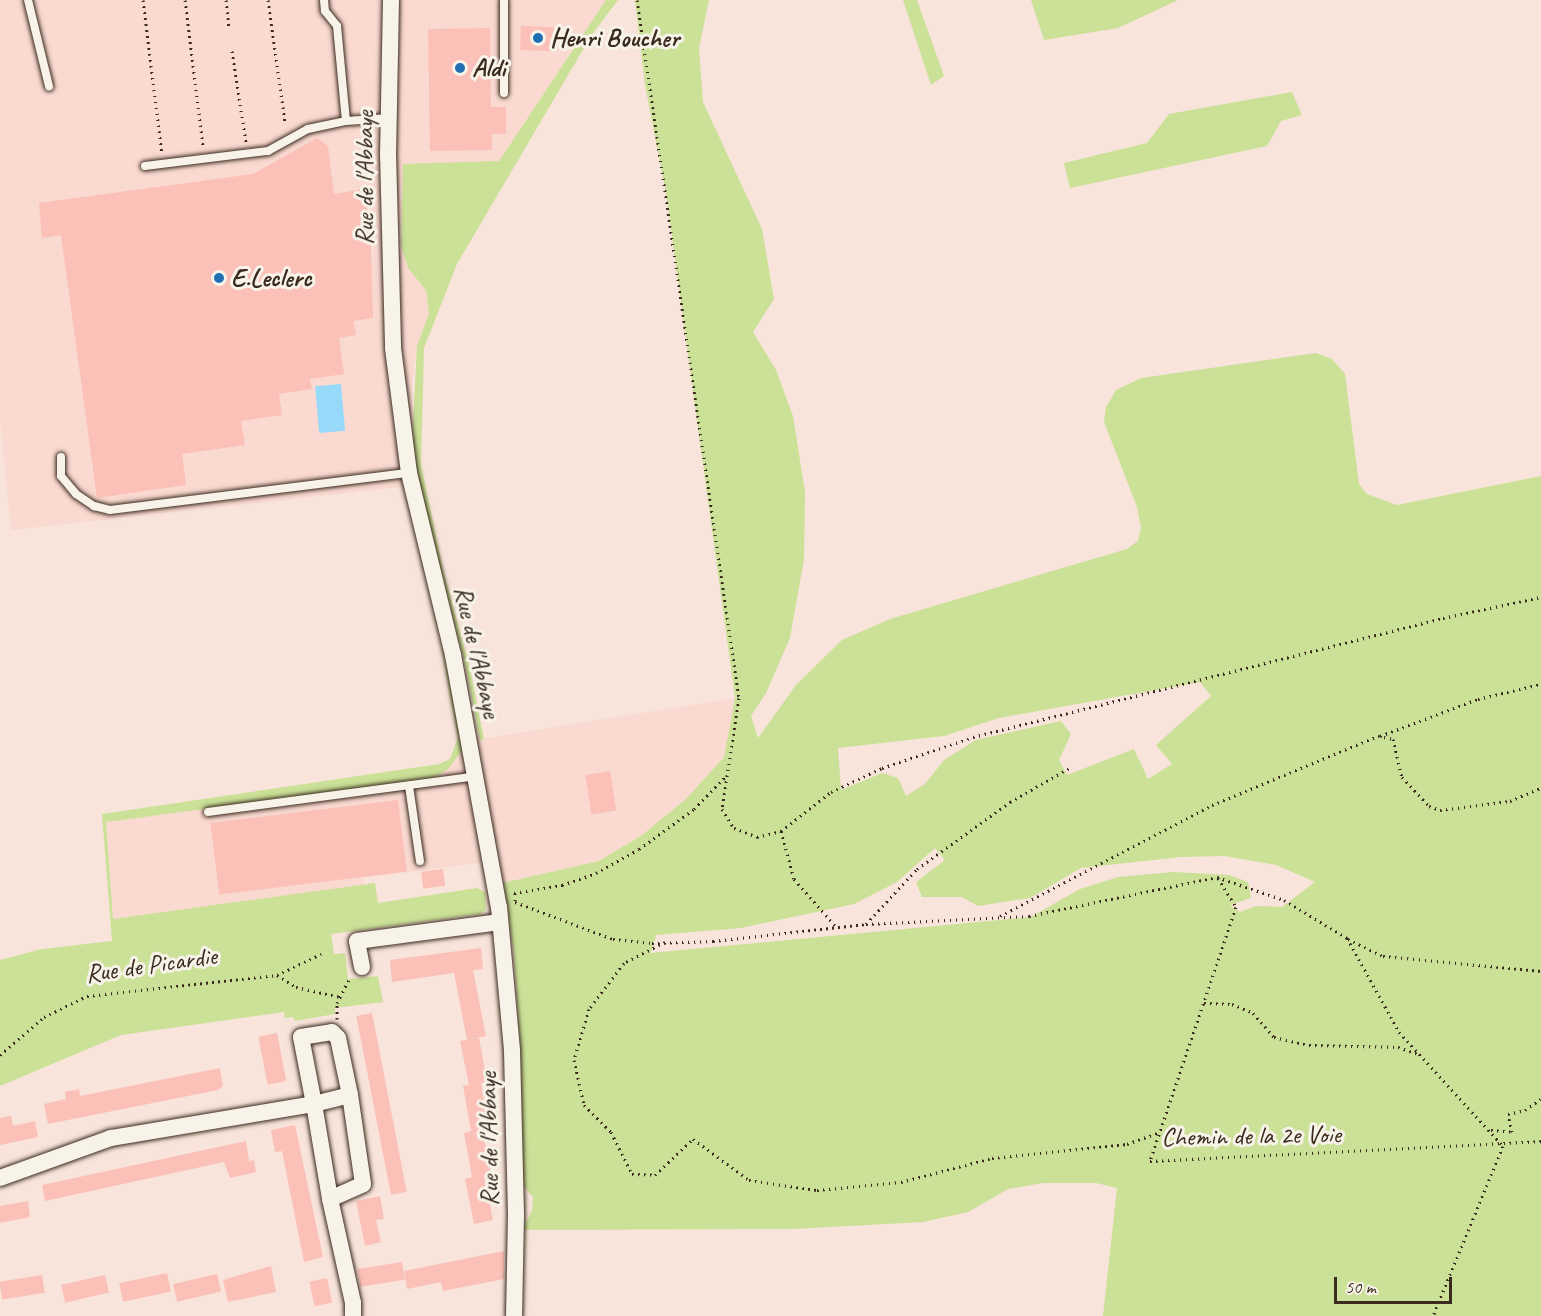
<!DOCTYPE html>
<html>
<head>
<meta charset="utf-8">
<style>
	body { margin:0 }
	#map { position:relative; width:1541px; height:1316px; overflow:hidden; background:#f8e4da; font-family:Caveat,sans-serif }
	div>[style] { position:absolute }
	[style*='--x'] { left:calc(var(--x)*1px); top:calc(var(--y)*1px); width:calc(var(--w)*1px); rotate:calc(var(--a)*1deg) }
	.built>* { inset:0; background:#f9d9d0 }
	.green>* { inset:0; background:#cae197 }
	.water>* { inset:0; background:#96d9f8; transform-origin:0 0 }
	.building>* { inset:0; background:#fbc0b8; transform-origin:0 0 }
	.path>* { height:3px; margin-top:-1.5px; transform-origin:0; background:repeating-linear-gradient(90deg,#3b2a1e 0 1.5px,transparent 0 6px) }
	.roads { filter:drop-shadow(0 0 2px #3b2a1e) drop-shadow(0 0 2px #3b2a1e) }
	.lane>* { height:8px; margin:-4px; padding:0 4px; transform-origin:4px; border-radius:4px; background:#f7f3e8 }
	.street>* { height:16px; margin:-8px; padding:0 8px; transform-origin:8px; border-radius:8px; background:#f7f3e8 }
	.dots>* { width:16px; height:16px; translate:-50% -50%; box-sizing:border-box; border:3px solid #f7f3e8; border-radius:50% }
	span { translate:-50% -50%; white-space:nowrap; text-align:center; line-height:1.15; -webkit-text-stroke:6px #f7f3e8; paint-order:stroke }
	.poi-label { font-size:26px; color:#3b2a1e; font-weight:700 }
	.left { translate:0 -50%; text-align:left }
	.street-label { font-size:26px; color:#3b2a1e }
	.scale { position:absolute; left:1334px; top:1277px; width:118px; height:27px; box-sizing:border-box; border:3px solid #3b2a1e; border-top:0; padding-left:8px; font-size:18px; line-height:21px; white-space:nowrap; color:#3b2a1e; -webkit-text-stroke:4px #f7f3e8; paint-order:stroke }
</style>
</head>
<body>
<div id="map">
	<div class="built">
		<i style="clip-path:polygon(0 0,606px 0,499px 161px,408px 268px,426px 290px,429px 314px,417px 346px,412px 385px,412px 441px,418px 485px,11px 530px,0 421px)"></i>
		<i style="clip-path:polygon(735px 698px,724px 757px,686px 799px,642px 835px,598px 861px,503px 883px,500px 860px,363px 878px,364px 885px,113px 919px,105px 822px,432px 779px,458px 758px,463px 742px)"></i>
	</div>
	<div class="green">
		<i style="clip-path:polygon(606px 0,618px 0,591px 36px,457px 264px,424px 348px,421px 464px,443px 569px,470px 668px,484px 739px,480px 740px,465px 663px,418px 485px,412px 441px,417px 346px,429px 313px,426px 290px,408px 268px,401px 245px,403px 164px,499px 161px)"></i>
		<i style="clip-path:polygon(evenodd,635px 0,709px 0,699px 48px,703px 102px,762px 229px,774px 299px,753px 332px,776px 370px,793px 416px,805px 492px,804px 559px,790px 638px,766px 693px,751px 716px,758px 738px,796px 685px,842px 640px,890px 619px,1127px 549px,1138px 541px,1141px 528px,1137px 507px,1104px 422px,1106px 407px,1116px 390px,1141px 378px,1316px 353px,1332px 359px,1345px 374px,1359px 484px,1367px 494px,1397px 505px,1541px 476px,1541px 1316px,1103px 1316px,1117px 1188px,1096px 1183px,1043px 1183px,1008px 1189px,968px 1212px,923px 1222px,793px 1229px,522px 1230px,532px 1211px,533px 1197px,522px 1185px,520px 1044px,514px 954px,503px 883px,599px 861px,642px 835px,686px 799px,724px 757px,735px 698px,666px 193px,645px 85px,635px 0,1200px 682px,1211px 696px,1156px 745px,1172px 764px,1148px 779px,1134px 749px,1067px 775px,1059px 760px,1071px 734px,1061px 721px,976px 740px,944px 760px,925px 784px,906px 796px,898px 778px,882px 773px,841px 790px,838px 748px,944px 736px,999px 718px,1200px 682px,635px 0,935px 848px,945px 860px,916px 882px,922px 897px,962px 897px,978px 906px,1030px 898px,1081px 868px,1181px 857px,1224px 856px,1276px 865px,1315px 882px,1282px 907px,1256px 906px,1240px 912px,1230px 905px,1251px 898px,1248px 882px,1229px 875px,1173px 872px,1118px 877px,1080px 889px,1031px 917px,651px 953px,656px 935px,741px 928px,854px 904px,897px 882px,935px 848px)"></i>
		<i style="clip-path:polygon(903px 0,917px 0,944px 76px,931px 85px)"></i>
		<i style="clip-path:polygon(1031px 0,1178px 0,1118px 28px,1044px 40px)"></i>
		<i style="clip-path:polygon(1292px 92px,1302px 115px,1281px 121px,1267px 146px,1070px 188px,1064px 163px,1147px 143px,1169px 114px)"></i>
		<i style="clip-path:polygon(439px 637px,464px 748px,448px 769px,432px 779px,106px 822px,113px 919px,375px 883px,378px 903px,477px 888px,485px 892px,486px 910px,480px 914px,331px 934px,334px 954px,345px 953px,348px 979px,378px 976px,383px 1002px,335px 1008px,335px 1014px,295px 1021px,293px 1017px,285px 1018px,284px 1012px,121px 1035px,0 1086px,0 960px,42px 949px,112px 941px,102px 814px,439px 764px,450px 759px,458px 738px)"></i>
	</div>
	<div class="water">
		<i style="left:341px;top:384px;width:47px;height:26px;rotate:85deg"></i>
	</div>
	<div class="building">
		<i style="left:521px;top:26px;width:33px;height:24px;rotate:2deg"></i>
		<i style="clip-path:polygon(490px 28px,491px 107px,506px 107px,506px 134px,492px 134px,492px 150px,430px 151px,428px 29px)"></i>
		<i style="clip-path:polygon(317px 138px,328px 146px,334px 194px,369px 188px,373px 318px,353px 321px,356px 335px,339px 338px,344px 374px,310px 379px,312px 389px,279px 394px,282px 415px,241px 421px,245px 445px,182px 454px,186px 485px,97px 498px,61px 235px,42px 238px,39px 203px,253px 174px)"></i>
		<i style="left:610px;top:771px;width:40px;height:25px;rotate:81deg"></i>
		<i style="left:398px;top:800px;width:72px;height:189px;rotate:83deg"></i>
		<i style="left:443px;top:869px;width:17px;height:22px;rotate:83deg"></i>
		<i style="clip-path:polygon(481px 948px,483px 969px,473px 970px,486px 1036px,467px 1040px,454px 973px,392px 982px,390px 960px)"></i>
		<i style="left:372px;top:1013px;width:182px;height:16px;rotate:79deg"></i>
		<i style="left:277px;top:1033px;width:49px;height:19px;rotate:79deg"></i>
		<i style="clip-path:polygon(479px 1038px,487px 1081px,481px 1083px,489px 1128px,482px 1129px,491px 1173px,484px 1175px,493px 1220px,474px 1224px,465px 1179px,472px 1177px,464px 1133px,471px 1131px,463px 1086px,469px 1085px,460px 1041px)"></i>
		<i style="clip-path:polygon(220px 1068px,223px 1086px,218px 1090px,48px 1124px,44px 1104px,66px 1099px,65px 1092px,79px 1089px,80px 1096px)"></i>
		<i style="clip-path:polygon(11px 1116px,13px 1126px,35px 1121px,38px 1137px,0 1145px,0 1118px)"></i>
		<i style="clip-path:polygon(295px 1125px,323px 1257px,304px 1262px,282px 1151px,275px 1152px,271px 1130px)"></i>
		<i style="clip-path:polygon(246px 1141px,249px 1161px,254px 1160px,256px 1172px,230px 1178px,224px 1162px,45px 1201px,42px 1185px)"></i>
		<i style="clip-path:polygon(380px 1196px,384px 1219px,376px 1220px,381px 1242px,365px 1246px,356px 1201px)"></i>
		<i style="clip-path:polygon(28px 1201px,30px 1217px,0 1223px,0 1206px)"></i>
		<i style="clip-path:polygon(504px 1251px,504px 1279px,443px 1291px,441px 1282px,407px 1289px,404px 1271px)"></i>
		<i style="left:402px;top:1262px;width:18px;height:45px;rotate:81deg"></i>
		<i style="clip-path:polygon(271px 1266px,276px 1292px,228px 1302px,223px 1280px)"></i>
		<i style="left:167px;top:1273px;width:19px;height:49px;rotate:78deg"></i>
		<i style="left:217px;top:1274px;width:18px;height:45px;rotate:77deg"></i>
		<i style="left:42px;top:1275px;width:18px;height:43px;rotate:81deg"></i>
		<i style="left:105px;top:1275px;width:18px;height:45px;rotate:77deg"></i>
		<i style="left:327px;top:1278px;width:25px;height:18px;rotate:78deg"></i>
	</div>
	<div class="path">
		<i style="--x:143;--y:0;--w:155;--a:83"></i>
		<i style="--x:185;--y:0;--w:148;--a:83"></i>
		<i style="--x:226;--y:0;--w:28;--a:84"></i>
		<i style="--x:268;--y:0;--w:123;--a:82.1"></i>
		<i style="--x:637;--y:0;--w:705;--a:81.69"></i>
		<i style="--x:739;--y:698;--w:112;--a:98.7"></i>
		<i style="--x:722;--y:809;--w:22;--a:58"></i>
		<i style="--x:734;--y:828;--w:25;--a:21"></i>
		<i style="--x:757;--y:837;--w:25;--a:-14"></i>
		<i style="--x:781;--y:831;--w:63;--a:-38"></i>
		<i style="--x:831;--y:792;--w:56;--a:-25.2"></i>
		<i style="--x:882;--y:768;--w:96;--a:-18.8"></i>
		<i style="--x:973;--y:737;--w:485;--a:-14.2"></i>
		<i style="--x:1443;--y:618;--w:100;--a:-12.1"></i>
		<i style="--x:232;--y:51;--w:93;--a:81.3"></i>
		<i style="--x:1380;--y:736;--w:105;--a:-20.7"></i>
		<i style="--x:1478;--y:699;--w:65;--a:-13.4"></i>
		<i style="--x:781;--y:831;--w:50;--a:74.8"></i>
		<i style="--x:794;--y:879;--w:65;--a:48.7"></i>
		<i style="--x:1218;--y:878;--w:34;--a:58"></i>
		<i style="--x:1236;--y:907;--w:268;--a:108.7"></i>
		<i style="--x:1150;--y:1161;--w:392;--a:-2.9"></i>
		<i style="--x:514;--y:893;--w:49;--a:-9.5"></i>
		<i style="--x:562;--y:885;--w:36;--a:-19"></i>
		<i style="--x:596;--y:873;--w:49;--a:-29.2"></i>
		<i style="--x:639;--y:849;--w:68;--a:-36"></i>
		<i style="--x:694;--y:809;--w:46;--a:-45.9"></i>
		<i style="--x:515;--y:893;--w:9;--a:90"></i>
		<i style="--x:515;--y:902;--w:105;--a:20.7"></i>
		<i style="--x:613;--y:939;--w:39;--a:6"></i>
		<i style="--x:652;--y:943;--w:61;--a:-1.9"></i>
		<i style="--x:713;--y:941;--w:154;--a:-6.3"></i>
		<i style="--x:866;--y:924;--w:75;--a:-47.2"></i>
		<i style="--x:917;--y:869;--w:115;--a:-35.8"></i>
		<i style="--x:1010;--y:802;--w:70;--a:-29.8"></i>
		<i style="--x:1000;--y:916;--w:239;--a:-27.6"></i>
		<i style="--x:1212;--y:805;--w:180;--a:-22.6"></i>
		<i style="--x:1378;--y:736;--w:15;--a:11"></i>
		<i style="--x:1393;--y:739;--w:39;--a:77"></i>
		<i style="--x:1402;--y:777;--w:40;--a:47"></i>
		<i style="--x:1429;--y:806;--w:12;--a:20"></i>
		<i style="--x:1440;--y:810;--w:71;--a:-7.3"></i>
		<i style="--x:1510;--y:801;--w:34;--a:-23"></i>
		<i style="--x:866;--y:924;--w:163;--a:-2.8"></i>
		<i style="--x:1029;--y:916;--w:192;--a:-11.7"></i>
		<i style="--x:1217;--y:877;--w:71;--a:18.9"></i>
		<i style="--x:1284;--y:900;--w:74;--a:31.1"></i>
		<i style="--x:1347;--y:938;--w:107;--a:61"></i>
		<i style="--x:1399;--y:1032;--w:154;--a:47.6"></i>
		<i style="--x:1503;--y:1146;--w:184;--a:112.4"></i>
		<i style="--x:1348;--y:939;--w:39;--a:26"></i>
		<i style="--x:1383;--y:956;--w:159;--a:5.4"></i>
		<i style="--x:665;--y:942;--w:46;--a:152.9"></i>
		<i style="--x:624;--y:963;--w:58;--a:127.3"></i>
		<i style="--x:589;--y:1009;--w:53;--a:106.4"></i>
		<i style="--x:574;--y:1060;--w:46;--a:77.5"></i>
		<i style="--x:584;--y:1105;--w:38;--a:45"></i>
		<i style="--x:611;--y:1132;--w:47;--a:63.4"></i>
		<i style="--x:632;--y:1174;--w:23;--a:2"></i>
		<i style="--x:655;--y:1175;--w:52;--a:-43.5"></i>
		<i style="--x:693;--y:1139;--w:69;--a:36.2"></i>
		<i style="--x:749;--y:1180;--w:69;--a:8.4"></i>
		<i style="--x:817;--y:1190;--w:84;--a:-5.4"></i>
		<i style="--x:901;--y:1182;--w:94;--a:-14.8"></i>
		<i style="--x:992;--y:1158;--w:136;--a:-5.9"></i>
		<i style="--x:1127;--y:1144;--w:35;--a:-20"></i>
		<i style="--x:277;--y:975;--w:22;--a:32"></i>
		<i style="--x:296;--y:987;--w:45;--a:12.8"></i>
		<i style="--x:1204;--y:1003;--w:28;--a:2"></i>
		<i style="--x:1232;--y:1004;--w:23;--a:23"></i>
		<i style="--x:1253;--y:1013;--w:32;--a:49"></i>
		<i style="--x:1274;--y:1037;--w:36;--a:13"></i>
		<i style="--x:1309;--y:1045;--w:89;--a:1.3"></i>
		<i style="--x:1398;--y:1047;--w:21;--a:19"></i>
		<i style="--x:337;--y:1019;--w:16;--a:-90"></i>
		<i style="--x:337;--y:1003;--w:28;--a:-63"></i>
		<i style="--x:0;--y:1055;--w:58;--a:-40.8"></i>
		<i style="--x:44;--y:1017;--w:48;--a:-26"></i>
		<i style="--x:87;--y:996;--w:191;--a:-6.3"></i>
		<i style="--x:277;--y:975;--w:49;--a:-25.5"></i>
		<i style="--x:1491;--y:1130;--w:21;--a:5"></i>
		<i style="--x:1512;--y:1132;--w:18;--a:-103"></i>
		<i style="--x:1508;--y:1114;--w:17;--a:-13"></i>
		<i style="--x:1525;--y:1110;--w:19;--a:-35"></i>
	</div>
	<div class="roads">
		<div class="lane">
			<i style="--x:28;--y:0;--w:89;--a:76.3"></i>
			<i style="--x:324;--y:0;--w:11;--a:85"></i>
			<i style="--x:325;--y:11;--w:19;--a:51"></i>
			<i style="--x:337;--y:26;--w:95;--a:84.6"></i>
			<i style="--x:346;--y:121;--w:44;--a:-3.9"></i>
			<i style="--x:504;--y:93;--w:93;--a:-90"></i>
			<i style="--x:145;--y:166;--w:124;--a:-7"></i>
			<i style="--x:268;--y:151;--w:46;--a:-28.8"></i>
			<i style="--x:308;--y:129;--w:39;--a:-12"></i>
			<i style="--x:61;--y:457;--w:19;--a:90"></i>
			<i style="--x:61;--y:476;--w:23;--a:50"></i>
			<i style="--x:76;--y:494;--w:22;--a:34"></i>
			<i style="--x:94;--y:506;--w:16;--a:14"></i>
			<i style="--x:110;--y:510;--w:301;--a:-7.1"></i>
			<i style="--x:409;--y:786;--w:76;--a:81.7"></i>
			<i style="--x:208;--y:812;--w:271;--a:-7.6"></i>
		</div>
		<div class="street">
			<i style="--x:391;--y:0;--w:153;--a:91.1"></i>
			<i style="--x:388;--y:153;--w:195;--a:88.5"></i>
			<i style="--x:393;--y:348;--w:126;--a:82.7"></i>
			<i style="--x:409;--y:473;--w:187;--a:76.4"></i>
			<i style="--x:453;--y:655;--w:256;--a:79.7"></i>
			<i style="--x:499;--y:907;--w:145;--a:84.8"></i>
			<i style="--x:512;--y:1051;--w:163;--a:88.6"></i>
			<i style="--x:516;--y:1214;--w:102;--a:91.1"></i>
			<i style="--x:362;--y:967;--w:26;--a:-101"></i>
			<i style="--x:357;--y:941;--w:144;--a:-7.6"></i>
			<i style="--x:0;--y:1178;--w:118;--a:-19.8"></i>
			<i style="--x:111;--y:1138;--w:206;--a:-9.5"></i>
			<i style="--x:314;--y:1104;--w:68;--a:-101"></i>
			<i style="--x:301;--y:1037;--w:31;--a:-9"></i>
			<i style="--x:332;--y:1032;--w:8;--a:45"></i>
			<i style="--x:338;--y:1038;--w:58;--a:78.1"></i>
			<i style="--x:330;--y:1199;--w:36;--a:-24"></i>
			<i style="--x:363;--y:1184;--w:90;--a:-98.3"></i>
			<i style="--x:350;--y:1095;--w:37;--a:166"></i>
			<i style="--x:314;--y:1104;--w:96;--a:80.4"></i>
			<i style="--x:330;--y:1199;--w:107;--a:77.5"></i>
			<i style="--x:353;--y:1303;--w:13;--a:90"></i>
		</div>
	</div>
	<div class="dots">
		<i style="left:538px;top:38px;background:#1f6fb2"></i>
		<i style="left:460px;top:68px;background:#1f6fb2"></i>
		<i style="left:219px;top:278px;background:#1f6fb2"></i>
	</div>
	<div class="poi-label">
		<span class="left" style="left:550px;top:38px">Henri Boucher</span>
		<span class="left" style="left:472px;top:68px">Aldi</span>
		<span class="left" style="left:231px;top:278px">E.Leclerc</span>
	</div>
	<div class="street-label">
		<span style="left:365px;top:178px;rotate:-90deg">Rue de l'Abbaye</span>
		<span style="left:477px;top:652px;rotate:77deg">Rue de l'Abbaye</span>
		<span style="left:151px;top:965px;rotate:-8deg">Rue de Picardie</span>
		<span style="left:1251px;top:1136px;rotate:-1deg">Chemin de la 2e Voie</span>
		<span style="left:489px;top:1139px;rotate:-91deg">Rue de l'Abbaye</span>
	</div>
	<div class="scale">50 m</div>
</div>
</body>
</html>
